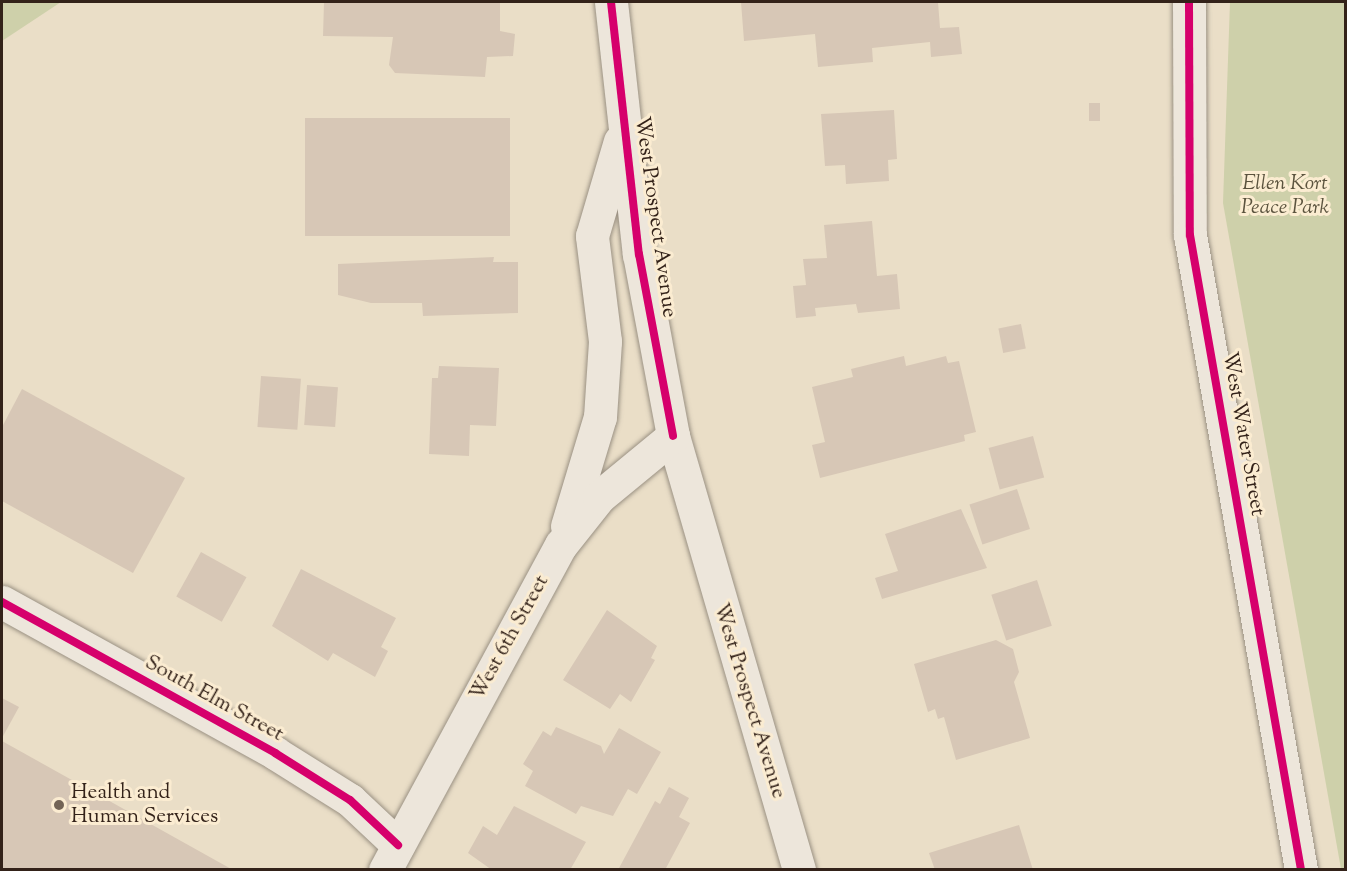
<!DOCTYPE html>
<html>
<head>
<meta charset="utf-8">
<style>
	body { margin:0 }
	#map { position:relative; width:1347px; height:871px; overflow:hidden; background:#eadec7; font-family:"Sorts Mill Goudy",serif }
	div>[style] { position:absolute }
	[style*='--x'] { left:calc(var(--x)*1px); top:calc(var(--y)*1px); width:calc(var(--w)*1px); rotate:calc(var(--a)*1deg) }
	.green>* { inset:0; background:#ced0aa }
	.building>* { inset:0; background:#d7c7b6; transform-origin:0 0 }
	.roads { filter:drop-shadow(0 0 2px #9a9183) drop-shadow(0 0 2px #9a9183) }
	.minor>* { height:33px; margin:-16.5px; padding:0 16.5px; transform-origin:16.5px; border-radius:16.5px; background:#ede6db }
	.tertiary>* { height:33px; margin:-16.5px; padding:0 16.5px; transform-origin:16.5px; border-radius:16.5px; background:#ede6db }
	.secondary>* { height:33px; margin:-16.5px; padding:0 16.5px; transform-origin:16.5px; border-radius:16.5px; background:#ede6db }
	.cycleway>* { height:8px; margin:-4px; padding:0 4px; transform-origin:4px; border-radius:4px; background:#d6006c }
	.dots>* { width:16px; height:16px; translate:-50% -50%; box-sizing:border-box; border:3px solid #fbecd1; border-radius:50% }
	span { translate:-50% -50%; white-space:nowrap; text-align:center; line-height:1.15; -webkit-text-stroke:6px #fbecd1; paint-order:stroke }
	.park-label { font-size:21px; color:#5b533e; font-style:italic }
	.street-label { font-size:21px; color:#332219 }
	.poi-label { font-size:21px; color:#332219 }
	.left { translate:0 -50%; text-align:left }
	.frame { position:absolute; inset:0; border:3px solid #332219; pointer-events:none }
</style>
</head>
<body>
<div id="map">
	<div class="green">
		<i style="clip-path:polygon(2px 2px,61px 2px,2px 41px)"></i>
		<i style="clip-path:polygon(1230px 2px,1345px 2px,1345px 869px,1341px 869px,1223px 203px)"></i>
	</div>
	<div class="building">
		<i style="clip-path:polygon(324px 2px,500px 2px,500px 31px,515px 34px,513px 56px,487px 57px,485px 77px,395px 73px,389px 65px,393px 37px,323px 36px)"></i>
		<i style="clip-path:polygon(741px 2px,938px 2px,940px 28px,959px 27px,962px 54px,931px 57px,930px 42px,872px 48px,873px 62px,818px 67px,815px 34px,744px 41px)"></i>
		<i style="left:1089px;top:103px;width:11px;height:18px"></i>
		<i style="clip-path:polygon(894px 110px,897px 159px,888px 160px,889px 181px,846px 184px,845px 165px,825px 166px,821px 114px)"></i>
		<i style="left:305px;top:118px;width:205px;height:118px"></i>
		<i style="clip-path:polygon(872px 221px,877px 276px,897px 274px,900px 309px,858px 313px,856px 304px,815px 308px,816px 316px,796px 318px,793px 286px,806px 285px,803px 259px,827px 258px,824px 225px)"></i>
		<i style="clip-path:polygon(494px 257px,493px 262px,518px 262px,518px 313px,423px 316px,422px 303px,371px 303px,338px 295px,338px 264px)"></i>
		<i style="left:1021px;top:324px;width:25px;height:23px;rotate:79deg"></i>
		<i style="clip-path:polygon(904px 356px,906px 366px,946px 356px,948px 363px,959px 361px,976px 432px,964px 435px,965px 441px,820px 478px,812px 445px,825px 442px,812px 387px,853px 377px,851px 369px)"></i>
		<i style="clip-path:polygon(439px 366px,499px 368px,496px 426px,470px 425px,469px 456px,429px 454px,432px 378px,438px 378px)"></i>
		<i style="left:261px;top:376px;width:40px;height:51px;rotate:4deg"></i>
		<i style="left:307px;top:385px;width:31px;height:40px;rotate:4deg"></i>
		<i style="clip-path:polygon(22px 389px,185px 478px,133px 573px,2px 501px,2px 427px)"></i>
		<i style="left:1033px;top:436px;width:43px;height:46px;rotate:75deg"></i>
		<i style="left:1017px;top:489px;width:42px;height:50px;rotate:72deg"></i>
		<i style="clip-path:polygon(961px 509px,987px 568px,882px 599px,875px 578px,898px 571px,885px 534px)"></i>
		<i style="left:201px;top:552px;width:52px;height:51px;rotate:29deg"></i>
		<i style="clip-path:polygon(301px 569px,396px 618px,381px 647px,388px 651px,375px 677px,333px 653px,328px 661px,272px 626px)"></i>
		<i style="left:1037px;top:580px;width:48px;height:48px;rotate:72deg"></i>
		<i style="clip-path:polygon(607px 610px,657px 646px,651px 658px,655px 660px,631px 702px,620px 694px,610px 709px,563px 680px)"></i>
		<i style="clip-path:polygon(996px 640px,1013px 649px,1019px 672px,1014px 682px,1030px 738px,956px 760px,944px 717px,938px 719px,935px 709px,928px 712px,914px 664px)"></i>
		<i style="clip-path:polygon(2px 698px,19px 707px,2px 738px)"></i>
		<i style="clip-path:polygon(556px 727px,601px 746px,604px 754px,619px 728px,661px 752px,637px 794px,628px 789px,613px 816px,581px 806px,576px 814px,525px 786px,533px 771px,523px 764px,543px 731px,551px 736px)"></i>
		<i style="clip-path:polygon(2px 741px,233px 870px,2px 870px)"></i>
		<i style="clip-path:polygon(669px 787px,689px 798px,679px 817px,690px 823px,665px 870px,618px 870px,655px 801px,660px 804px)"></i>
		<i style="clip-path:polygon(514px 806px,586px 842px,570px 870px,492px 870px,468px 853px,483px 826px,497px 835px)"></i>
		<i style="clip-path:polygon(1019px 825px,1033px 870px,935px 870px,929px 853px)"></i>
	</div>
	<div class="roads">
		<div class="minor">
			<i style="--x:2;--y:602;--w:312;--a:28.9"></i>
			<i style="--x:275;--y:753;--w:89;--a:32.1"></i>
			<i style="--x:350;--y:800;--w:66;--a:43.2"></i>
		</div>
		<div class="tertiary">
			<i style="--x:1189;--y:2;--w:233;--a:89.8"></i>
			<i style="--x:1190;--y:235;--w:645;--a:80.08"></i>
		</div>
		<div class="secondary">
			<i style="--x:611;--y:2;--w:254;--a:83.7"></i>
			<i style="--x:639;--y:254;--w:185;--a:79.4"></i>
			<i style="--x:673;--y:436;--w:452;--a:73.8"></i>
			<i style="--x:567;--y:526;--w:114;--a:-73.2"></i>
			<i style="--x:600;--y:417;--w:76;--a:-86.2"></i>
			<i style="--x:605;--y:341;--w:106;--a:-97.1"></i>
			<i style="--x:592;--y:236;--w:99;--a:-73.6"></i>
			<i style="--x:385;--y:870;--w:370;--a:-61.6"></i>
			<i style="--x:561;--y:545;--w:61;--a:-51.6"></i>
			<i style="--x:599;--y:497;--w:96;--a:-39.5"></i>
		</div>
	</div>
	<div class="cycleway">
		<i style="--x:611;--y:2;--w:254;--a:83.7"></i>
		<i style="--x:639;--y:254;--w:185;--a:79.4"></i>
		<i style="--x:1189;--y:2;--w:233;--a:89.8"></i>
		<i style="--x:1190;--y:235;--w:645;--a:80.08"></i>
		<i style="--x:2;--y:602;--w:312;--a:28.9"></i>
		<i style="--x:275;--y:753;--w:89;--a:32.1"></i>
		<i style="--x:350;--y:800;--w:66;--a:43.2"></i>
	</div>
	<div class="dots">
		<i style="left:59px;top:805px;background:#736456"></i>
	</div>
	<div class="park-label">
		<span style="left:1285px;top:196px">Ellen Kort<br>Peace Park</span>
	</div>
	<div class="street-label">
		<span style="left:655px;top:217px;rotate:82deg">West Prospect Avenue</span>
		<span style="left:1243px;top:434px;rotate:80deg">West Water Street</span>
		<span style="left:510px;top:638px;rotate:-61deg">West 6th Street</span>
		<span style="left:214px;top:699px;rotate:29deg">South Elm Street</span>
		<span style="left:749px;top:701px;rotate:73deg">West Prospect Avenue</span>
	</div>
	<div class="poi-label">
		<span class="left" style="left:71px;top:805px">Health and<br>Human Services</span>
	</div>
	<div class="frame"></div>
</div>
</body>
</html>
